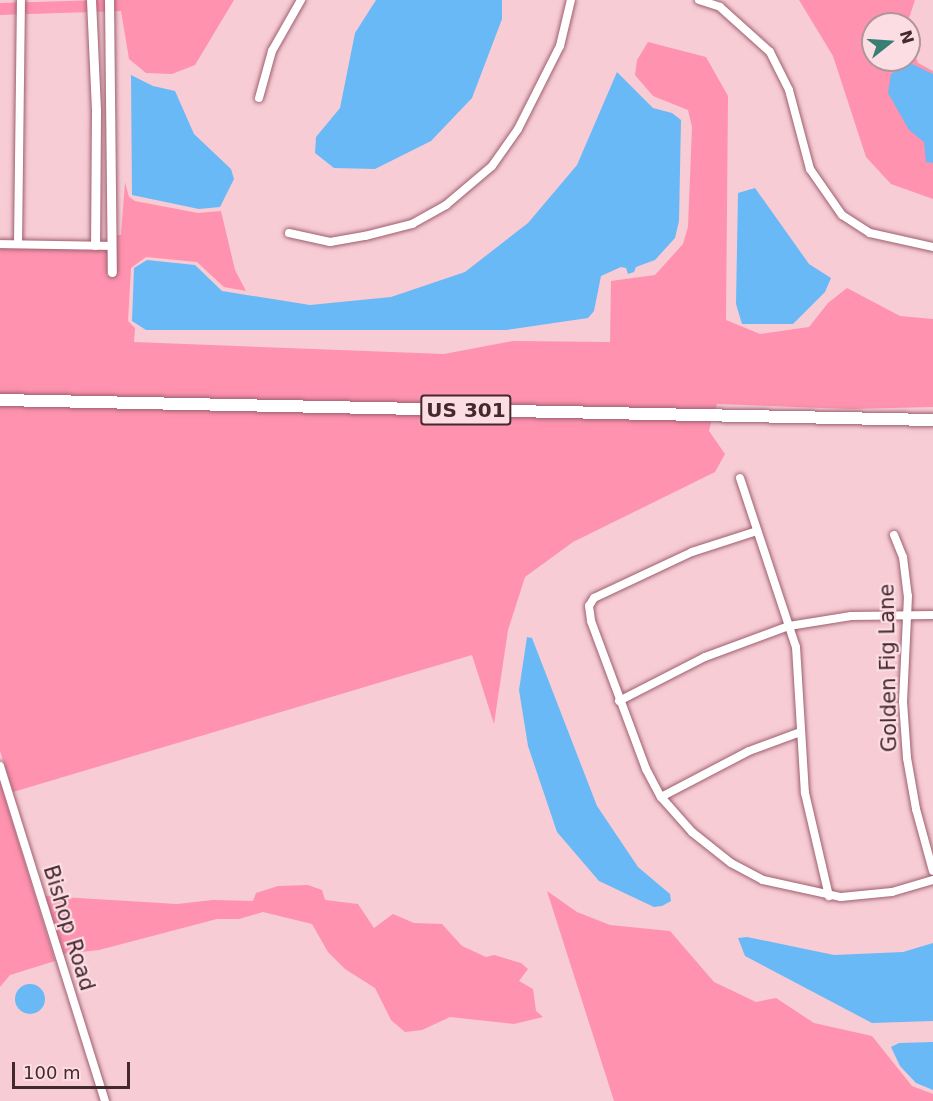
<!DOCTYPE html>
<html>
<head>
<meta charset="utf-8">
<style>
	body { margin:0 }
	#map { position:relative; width:933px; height:1101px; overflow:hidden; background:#f7ccd5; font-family:"DejaVu Sans",sans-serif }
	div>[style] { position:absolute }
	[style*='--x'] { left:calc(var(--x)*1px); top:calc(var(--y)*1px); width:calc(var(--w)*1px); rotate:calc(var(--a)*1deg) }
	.green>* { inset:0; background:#fe92af }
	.water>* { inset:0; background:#69b9f7 }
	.round { border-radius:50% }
	.roads { filter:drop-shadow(0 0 2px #9e5f6f) drop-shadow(0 0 2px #9e5f6f) }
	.minor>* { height:8px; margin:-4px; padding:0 4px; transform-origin:4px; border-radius:4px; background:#fff }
	.tertiary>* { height:9px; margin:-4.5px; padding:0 4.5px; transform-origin:4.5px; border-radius:4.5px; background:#fff }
	.primary>* { height:12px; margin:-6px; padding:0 6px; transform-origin:6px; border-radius:6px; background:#fff }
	span { translate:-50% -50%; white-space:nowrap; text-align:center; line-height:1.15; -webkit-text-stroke:4.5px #fbdde3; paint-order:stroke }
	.shield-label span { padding:2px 4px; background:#fbdde3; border:2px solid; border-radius:4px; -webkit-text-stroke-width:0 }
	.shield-label { font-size:20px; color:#44282f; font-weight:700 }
	.street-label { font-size:21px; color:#44282f }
	.north { position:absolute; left:861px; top:12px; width:60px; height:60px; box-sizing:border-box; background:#fbdde3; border:2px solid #b2959b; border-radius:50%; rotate:73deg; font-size:16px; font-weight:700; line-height:24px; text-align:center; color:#44282f }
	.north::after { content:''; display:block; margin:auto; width:21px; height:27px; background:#397e75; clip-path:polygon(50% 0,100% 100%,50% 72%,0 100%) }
	.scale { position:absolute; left:12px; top:1062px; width:118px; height:27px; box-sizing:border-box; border:3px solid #44282f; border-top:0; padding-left:8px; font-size:18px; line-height:21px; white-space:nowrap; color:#44282f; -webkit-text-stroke:4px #fbdde3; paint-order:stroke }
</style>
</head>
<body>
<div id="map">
	<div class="green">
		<i style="clip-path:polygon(102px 0,234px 0,195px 65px,172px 74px,146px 73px,129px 59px,121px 11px,0 15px,0 3px)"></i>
		<i style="clip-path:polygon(799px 0,915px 0,907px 24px,873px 24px,873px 60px,909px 60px,909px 37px,918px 63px,933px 71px,933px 199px,891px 184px,866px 157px,833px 56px)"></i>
		<i style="clip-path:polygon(648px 42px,706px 57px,728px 96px,726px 320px,760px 334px,809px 327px,828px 303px,847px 288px,900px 316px,933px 319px,933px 407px,850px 409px,717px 404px,715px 411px,0 396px,0 248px,108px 250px,107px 276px,116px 276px,117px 235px,121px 235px,125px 182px,129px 197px,135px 201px,198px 213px,221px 211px,235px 270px,246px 291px,224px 287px,197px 262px,146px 257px,131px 268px,128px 321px,135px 328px,134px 342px,444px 354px,513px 341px,610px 342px,611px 281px,655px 275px,683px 244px,688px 227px,692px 127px,688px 110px,653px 96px,635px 75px,637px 60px)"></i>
		<i style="clip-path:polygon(0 404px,712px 419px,709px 431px,725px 454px,715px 472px,573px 542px,525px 577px,508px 630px,494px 724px,472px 655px,13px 792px,0 751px)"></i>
		<i style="clip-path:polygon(0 782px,55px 961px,10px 975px,0 987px)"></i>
		<i style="clip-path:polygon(308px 885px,322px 890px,325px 900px,358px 904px,374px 928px,393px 914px,414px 923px,442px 924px,462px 946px,486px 957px,494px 955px,521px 963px,528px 969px,519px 981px,533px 989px,536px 1011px,543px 1017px,514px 1024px,450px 1017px,422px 1030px,405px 1032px,391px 1020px,375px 988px,345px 969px,328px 952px,312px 924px,263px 912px,239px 919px,217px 919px,99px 950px,63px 954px,45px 896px,177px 904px,213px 900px,253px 901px,256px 893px,278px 886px)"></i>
		<i style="clip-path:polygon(547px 891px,577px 912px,610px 925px,670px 931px,714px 982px,756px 1002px,776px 998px,814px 1023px,872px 1036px,912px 1086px,933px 1094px,933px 1101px,614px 1101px)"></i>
	</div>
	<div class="water">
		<i style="clip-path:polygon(376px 0,502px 0,502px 19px,472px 98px,431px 141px,375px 169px,334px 168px,315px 153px,316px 137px,340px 108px,355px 33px)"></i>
		<i style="clip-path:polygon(910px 63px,933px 74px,933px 163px,926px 162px,924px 142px,909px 130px,888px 93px,891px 74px)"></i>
		<i style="clip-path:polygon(617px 72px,653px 108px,672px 113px,681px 120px,679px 221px,675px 238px,655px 260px,636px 267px,634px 272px,628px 274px,626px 268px,621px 267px,601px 276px,594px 311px,588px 318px,507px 330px,146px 330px,132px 321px,134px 268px,147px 260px,195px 265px,222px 291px,310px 305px,391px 297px,465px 272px,528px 223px,577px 165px)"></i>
		<i style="clip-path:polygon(131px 75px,153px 86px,175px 91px,194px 134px,231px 169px,234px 179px,220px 207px,199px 209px,132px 195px)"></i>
		<i style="clip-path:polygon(755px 188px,809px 264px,831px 278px,825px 292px,793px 324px,742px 324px,736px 304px,738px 193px)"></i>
		<i style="clip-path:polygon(527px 637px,532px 638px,597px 806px,638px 867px,670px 894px,671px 901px,662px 906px,654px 907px,599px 881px,557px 832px,528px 746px,519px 690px)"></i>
		<i style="clip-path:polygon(747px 937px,834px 955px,903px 952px,933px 943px,933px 1021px,872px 1023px,745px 956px,738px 938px)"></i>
		<i class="round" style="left:15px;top:984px;width:30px;height:30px"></i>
		<i style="clip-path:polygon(933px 1042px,933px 1090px,916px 1083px,900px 1066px,891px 1047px,899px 1043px)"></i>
	</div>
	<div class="roads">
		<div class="minor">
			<i style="--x:699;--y:0;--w:22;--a:18"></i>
			<i style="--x:720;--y:7;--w:67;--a:42"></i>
			<i style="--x:770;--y:52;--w:42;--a:63.4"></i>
			<i style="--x:789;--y:90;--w:82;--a:75.1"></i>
			<i style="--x:810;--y:169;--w:56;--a:55.2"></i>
			<i style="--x:842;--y:215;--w:33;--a:33"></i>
			<i style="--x:870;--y:233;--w:65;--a:12.5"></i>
			<i style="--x:259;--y:98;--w:49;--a:-74.5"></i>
			<i style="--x:272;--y:51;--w:59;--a:-60.4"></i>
			<i style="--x:289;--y:233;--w:42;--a:12.4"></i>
			<i style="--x:330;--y:242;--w:36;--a:-10"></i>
			<i style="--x:365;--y:236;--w:49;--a:-14.3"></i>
			<i style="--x:412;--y:224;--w:39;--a:-29"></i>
			<i style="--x:446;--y:205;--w:60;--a:-40.3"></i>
			<i style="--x:492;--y:166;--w:45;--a:-54.9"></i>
			<i style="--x:518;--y:129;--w:93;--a:-63.2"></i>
			<i style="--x:560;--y:46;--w:47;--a:-76.6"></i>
			<i style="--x:18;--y:243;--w:243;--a:-89.3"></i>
			<i style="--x:0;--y:244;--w:112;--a:1"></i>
			<i style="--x:740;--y:478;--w:178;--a:71.7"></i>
			<i style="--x:796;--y:647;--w:146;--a:86.5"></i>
			<i style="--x:805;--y:793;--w:106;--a:76.9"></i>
			<i style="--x:757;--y:531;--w:68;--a:162.1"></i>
			<i style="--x:692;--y:552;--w:108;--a:154.9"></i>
			<i style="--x:594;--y:598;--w:9;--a:122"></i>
			<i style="--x:589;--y:606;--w:15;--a:82"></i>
			<i style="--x:591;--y:621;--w:158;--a:69.6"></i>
			<i style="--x:646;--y:769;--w:32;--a:62"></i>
			<i style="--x:661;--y:797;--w:47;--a:48.5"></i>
			<i style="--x:692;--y:832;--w:50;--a:38.5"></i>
			<i style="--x:731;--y:863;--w:36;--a:28"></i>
			<i style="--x:763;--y:880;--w:80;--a:12.3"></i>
			<i style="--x:841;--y:897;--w:51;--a:-5.6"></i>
			<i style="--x:892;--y:892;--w:43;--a:-16.3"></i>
			<i style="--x:894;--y:535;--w:24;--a:68"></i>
			<i style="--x:903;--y:557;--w:39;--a:83"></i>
			<i style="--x:908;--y:596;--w:106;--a:92.7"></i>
			<i style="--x:903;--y:702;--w:56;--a:85.9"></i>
			<i style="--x:907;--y:758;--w:52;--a:80"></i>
			<i style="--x:916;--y:809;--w:64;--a:74.7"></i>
			<i style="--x:619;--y:701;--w:97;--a:-27.1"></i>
			<i style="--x:705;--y:657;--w:90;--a:-20.3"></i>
			<i style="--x:789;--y:626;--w:63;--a:-9.2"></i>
			<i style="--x:851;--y:616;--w:82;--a:-0.7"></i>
			<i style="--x:0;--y:766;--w:351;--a:72.6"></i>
			<i style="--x:661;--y:797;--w:99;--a:-27.6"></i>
			<i style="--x:749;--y:751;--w:52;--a:-20.2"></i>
		</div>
		<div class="tertiary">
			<i style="--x:91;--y:0;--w:110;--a:87.4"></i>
			<i style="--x:96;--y:110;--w:135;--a:90.4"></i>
			<i style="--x:109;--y:0;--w:272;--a:89.4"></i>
		</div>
		<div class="primary">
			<i style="--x:0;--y:400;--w:933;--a:1.23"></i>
		</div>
	</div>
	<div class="shield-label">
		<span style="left:466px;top:410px">US 301</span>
	</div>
	<div class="street-label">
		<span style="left:888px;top:668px;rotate:-91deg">Golden Fig Lane</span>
		<span style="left:69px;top:928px;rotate:73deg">Bishop Road</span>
	</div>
	<div class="north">N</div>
	<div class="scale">100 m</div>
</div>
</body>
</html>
